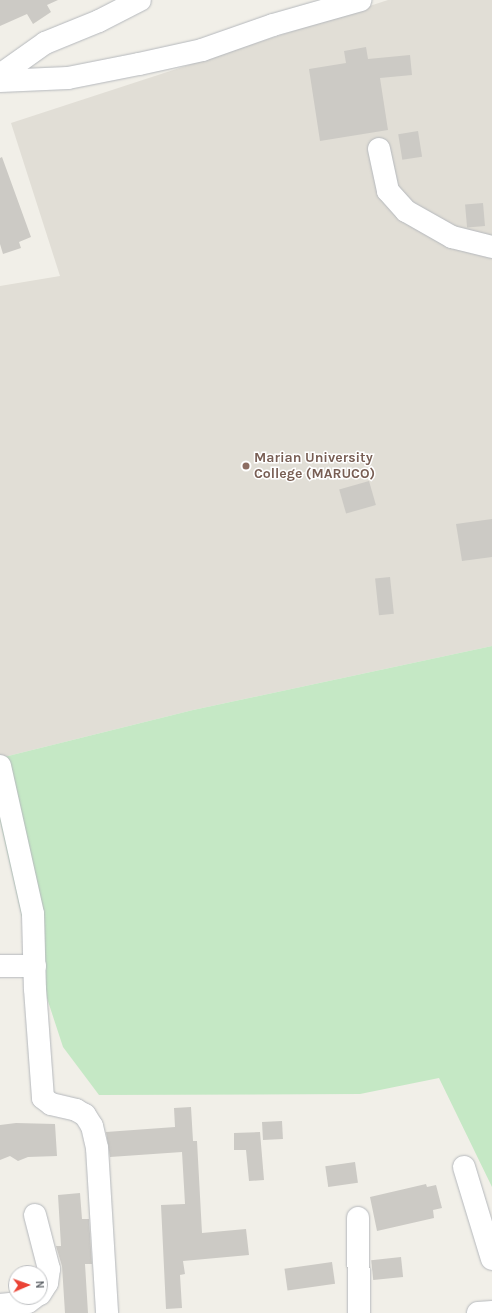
<!DOCTYPE html>
<html>
<head>
<meta charset="utf-8">
<style>
	body { margin:0 }
	#map { position:relative; width:492px; height:1313px; overflow:hidden; background:#f1efe8; font-family:Karla,sans-serif }
	div>[style] { position:absolute }
	[style*='--x'] { left:calc(var(--x)*1px); top:calc(var(--y)*1px); width:calc(var(--w)*1px); rotate:calc(var(--a)*1deg) }
	.education>* { inset:0; background:#e1ded6 }
	.green>* { inset:0; background:#c5e8c5 }
	.building>* { inset:0; background:#cccac5; transform-origin:0 0 }
	.roads { filter:drop-shadow(0 0 1px #b5b8bc) drop-shadow(0 0 1px #b5b8bc) }
	.minor>* { height:22px; margin:-11px; padding:0 11px; transform-origin:11px; border-radius:11px; background:#fff }
	.dots>* { width:11px; height:11px; translate:-50% -50%; box-sizing:border-box; border:2px solid #fff; border-radius:50% }
	span { translate:-50% -50%; white-space:nowrap; text-align:center; line-height:1.15; -webkit-text-stroke:3px #fff; paint-order:stroke }
	.education-label { font-size:14px; color:#785e54; font-weight:700 }
	.left { translate:0 -50%; text-align:left }
	.north { position:absolute; left:8px; top:1265px; width:40px; height:40px; box-sizing:border-box; background:#fff; border:1px solid #bfc1c3; border-radius:50%; rotate:88deg; font-size:11px; font-weight:700; line-height:16px; text-align:center; color:#5f6368 }
	.north::after { content:''; display:block; margin:auto; width:14px; height:18px; background:#ea4335; clip-path:polygon(50% 0,100% 100%,50% 72%,0 100%) }
</style>
</head>
<body>
<div id="map">
	<div class="education">
		<i style="clip-path:polygon(388px 0,492px 0,492px 646px,193px 710px,0 758px,0 286px,60px 276px,11px 123px)"></i>
	</div>
	<div class="green">
		<i style="clip-path:polygon(492px 646px,492px 1187px,439px 1078px,360px 1094px,99px 1095px,63px 1047px,25px 931px,0 821px,0 758px,193px 710px)"></i>
	</div>
	<div class="building">
		<i style="clip-path:polygon(0 0,58px 0,47px 5px,51px 12px,33px 24px,27px 14px,0 26px)"></i>
		<i style="clip-path:polygon(366px 47px,368px 59px,410px 55px,412px 75px,380px 78px,388px 130px,320px 141px,309px 69px,346px 63px,344px 51px)"></i>
		<i style="left:418px;top:131px;width:26px;height:20px;rotate:81deg"></i>
		<i style="clip-path:polygon(2px 157px,31px 237px,19px 242px,21px 248px,3px 254px,0 244px,0 158px)"></i>
		<i style="left:483px;top:203px;width:23px;height:18px;rotate:85deg"></i>
		<i style="left:369px;top:481px;width:25px;height:31px;rotate:74deg"></i>
		<i style="clip-path:polygon(492px 519px,492px 557px,462px 561px,456px 524px)"></i>
		<i style="left:390px;top:577px;width:37px;height:15px;rotate:84deg"></i>
		<i style="clip-path:polygon(191px 1107px,193px 1141px,197px 1141px,202px 1233px,246px 1229px,249px 1255px,183px 1261px,185px 1274px,180px 1275px,182px 1308px,166px 1309px,161px 1205px,185px 1204px,182px 1152px,110px 1157px,106px 1132px,175px 1127px,174px 1108px)"></i>
		<i style="left:282px;top:1121px;width:18px;height:20px;rotate:87deg"></i>
		<i style="clip-path:polygon(16px 1123px,55px 1124px,57px 1156px,28px 1157px,18px 1161px,10px 1156px,0 1160px,0 1125px)"></i>
		<i style="clip-path:polygon(260px 1132px,264px 1180px,249px 1181px,246px 1150px,234px 1150px,234px 1133px)"></i>
		<i style="left:355px;top:1162px;width:21px;height:30px;rotate:82deg"></i>
		<i style="clip-path:polygon(426px 1184px,427px 1187px,436px 1185px,442px 1208px,433px 1210px,434px 1218px,377px 1231px,370px 1197px)"></i>
		<i style="clip-path:polygon(80px 1193px,82px 1219px,89px 1219px,92px 1264px,85px 1264px,88px 1313px,65px 1313px,62px 1266px,56px 1246px,61px 1246px,58px 1195px)"></i>
		<i style="left:401px;top:1257px;width:20px;height:30px;rotate:84deg"></i>
		<i style="left:332px;top:1262px;width:22px;height:48px;rotate:82deg"></i>
	</div>
	<div class="roads">
		<div class="minor">
			<i style="--x:0;--y:75;--w:55;--a:-35.4"></i>
			<i style="--x:45;--y:43;--w:58;--a:-22.2"></i>
			<i style="--x:99;--y:21;--w:46;--a:-27.1"></i>
			<i style="--x:0;--y:81;--w:68;--a:-2.5"></i>
			<i style="--x:68;--y:78;--w:72;--a:-11.2"></i>
			<i style="--x:139;--y:64;--w:65;--a:-12.5"></i>
			<i style="--x:202;--y:50;--w:75;--a:-19.4"></i>
			<i style="--x:273;--y:25;--w:91;--a:-15.9"></i>
			<i style="--x:379;--y:149;--w:43;--a:77.9"></i>
			<i style="--x:388;--y:191;--w:27;--a:48"></i>
			<i style="--x:406;--y:211;--w:53;--a:29.5"></i>
			<i style="--x:452;--y:237;--w:41;--a:14"></i>
			<i style="--x:0;--y:766;--w:152;--a:77.4"></i>
			<i style="--x:33;--y:914;--w:75;--a:88.5"></i>
			<i style="--x:35;--y:989;--w:109;--a:85.8"></i>
			<i style="--x:43;--y:1098;--w:10;--a:37"></i>
			<i style="--x:51;--y:1104;--w:26;--a:13"></i>
			<i style="--x:76;--y:1110;--w:10;--a:29"></i>
			<i style="--x:85;--y:1115;--w:13;--a:58"></i>
			<i style="--x:92;--y:1126;--w:23;--a:77"></i>
			<i style="--x:97;--y:1148;--w:165;--a:86.5"></i>
			<i style="--x:0;--y:966;--w:35;--a:0"></i>
			<i style="--x:464;--y:1167;--w:96;--a:73.1"></i>
			<i style="--x:35;--y:1215;--w:56;--a:75.5"></i>
			<i style="--x:49;--y:1269;--w:14;--a:98"></i>
			<i style="--x:47;--y:1283;--w:13;--a:122"></i>
			<i style="--x:358;--y:1218;--w:95;--a:89.4"></i>
			<i style="--x:0;--y:1305;--w:28;--a:-6"></i>
			<i style="--x:28;--y:1302;--w:9;--a:-36"></i>
			<i style="--x:478;--y:1313;--w:14;--a:-4"></i>
		</div>
	</div>
	<div class="dots">
		<i style="left:246px;top:466px;background:#8d6e63"></i>
	</div>
	<div class="education-label">
		<span class="left" style="left:254px;top:466px">Marian University<br>College (MARUCO)</span>
	</div>
	<div class="north">N</div>
</div>
</body>
</html>
